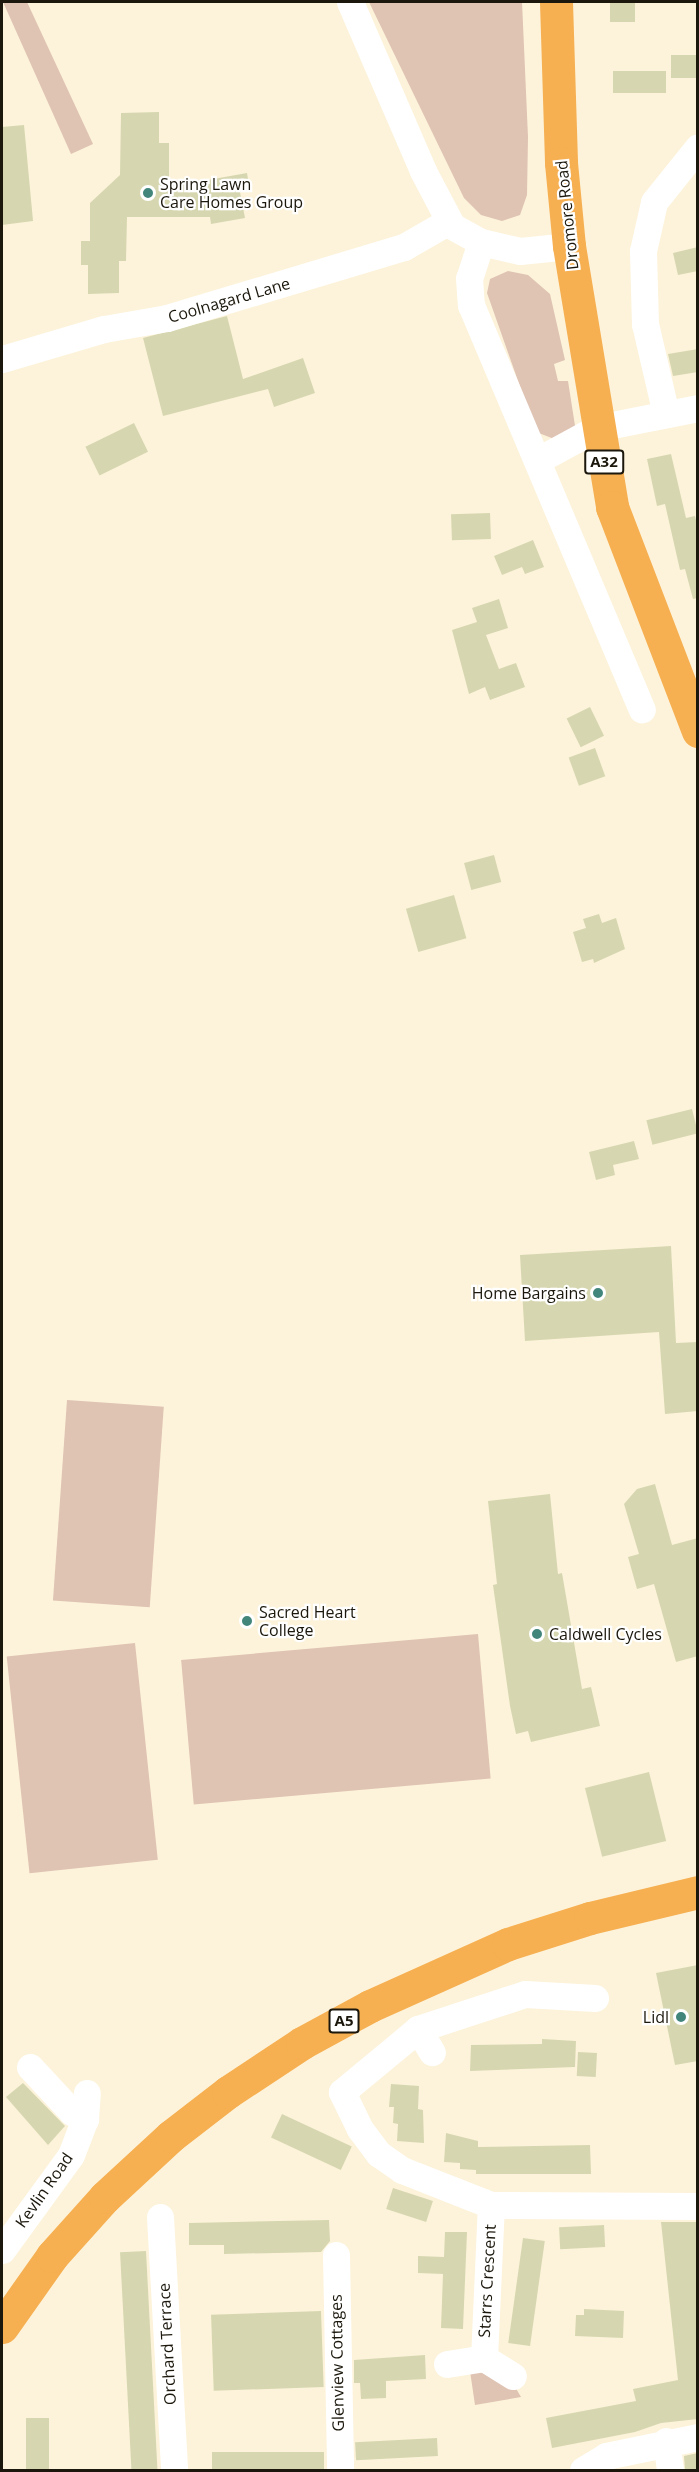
<!DOCTYPE html>
<html>
<head>
<meta charset="utf-8">
<style>
	body { margin:0 }
	#map { position:relative; width:699px; height:2472px; overflow:hidden; background:#fdf3da; font-family:"Open Sans",sans-serif }
	div>[style] { position:absolute }
	[style*='--x'] { left:calc(var(--x)*1px); top:calc(var(--y)*1px); width:calc(var(--w)*1px); rotate:calc(var(--a)*1deg) }
	.green>* { inset:0; background:#dfc3b3; transform-origin:0 0 }
	.building>* { inset:0; background:#d6d7b0; transform-origin:0 0 }
	.minor>* { height:27px; margin:-13.5px; padding:0 13.5px; transform-origin:13.5px; border-radius:13.5px; background:#fff }
	.highway>* { height:33px; margin:-16.5px; padding:0 16.5px; transform-origin:16.5px; border-radius:16.5px; background:#f6af51 }
	.dots>* { width:16px; height:16px; translate:-50% -50%; box-sizing:border-box; border:3px solid #fff; border-radius:50% }
	span { translate:-50% -50%; white-space:nowrap; text-align:center; line-height:1.15; -webkit-text-stroke:4.5px #fff; paint-order:stroke }
	.shield-label span { padding:2px 4px; background:#fff; border:2px solid; border-radius:4px; -webkit-text-stroke-width:0 }
	.shield-label { font-size:15px; color:#1b170c; font-weight:700 }
	.poi-label { font-size:16px; color:#1b170c }
	.left { translate:0 -50%; text-align:left }
	.right { translate:-100% -50%; text-align:right }
	.street-label { font-size:16px; color:#1b170c }
	.frame { position:absolute; inset:0; border:3px solid #1b170c; pointer-events:none }
</style>
</head>
<body>
<div id="map">
	<div class="green">
		<i style="clip-path:polygon(3px 2px,27px 2px,93px 144px,71px 154px)"></i>
		<i style="clip-path:polygon(369px 2px,522px 2px,528px 137px,527px 195px,520px 215px,502px 221px,481px 215px,464px 198px)"></i>
		<i style="clip-path:polygon(508px 271px,528px 275px,550px 294px,565px 360px,554px 364px,558px 381px,568px 381px,576px 432px,557px 440px,536px 432px,487px 293px,490px 279px)"></i>
		<i style="left:67px;top:1400px;width:97px;height:201px;rotate:4deg"></i>
		<i style="left:478px;top:1634px;width:145px;height:298px;rotate:85deg"></i>
		<i style="left:135px;top:1643px;width:218px;height:129px;rotate:84deg"></i>
		<i style="clip-path:polygon(485px 2370px,511px 2380px,521px 2397px,475px 2405px,470px 2371px)"></i>
	</div>
	<div class="building">
		<i style="left:610px;top:2px;width:25px;height:20px"></i>
		<i style="left:698px;top:55px;width:23px;height:27px;rotate:90deg"></i>
		<i style="left:613px;top:71px;width:53px;height:22px"></i>
		<i style="clip-path:polygon(159px 112px,159px 143px,169px 143px,169px 180px,208px 180px,247px 173px,250px 191px,240px 192px,245px 218px,211px 224px,210px 217px,127px 217px,126px 261px,119px 261px,119px 293px,88px 294px,88px 265px,81px 265px,81px 241px,90px 241px,90px 203px,120px 175px,121px 113px)"></i>
		<i style="clip-path:polygon(24px 125px,33px 221px,2px 225px,2px 127px)"></i>
		<i style="clip-path:polygon(698px 247px,698px 271px,678px 275px,673px 253px)"></i>
		<i style="clip-path:polygon(227px 316px,243px 379px,303px 358px,315px 393px,274px 407px,268px 389px,163px 416px,143px 338px)"></i>
		<i style="clip-path:polygon(698px 349px,698px 372px,673px 376px,668px 354px)"></i>
		<i style="left:134px;top:423px;width:32px;height:54px;rotate:64deg"></i>
		<i style="clip-path:polygon(671px 454px,686px 518px,695px 516px,698px 528px,698px 598px,693px 599px,685px 569px,680px 570px,665px 504px,657px 506px,647px 459px)"></i>
		<i style="left:490px;top:513px;width:26px;height:39px;rotate:88deg"></i>
		<i style="clip-path:polygon(533px 540px,544px 567px,525px 574px,522px 567px,502px 575px,494px 556px)"></i>
		<i style="clip-path:polygon(499px 599px,508px 628px,486px 635px,499px 669px,516px 663px,525px 687px,490px 700px,485px 687px,469px 694px,452px 630px,477px 622px,472px 608px)"></i>
		<i style="left:590px;top:707px;width:32px;height:26px;rotate:64deg"></i>
		<i style="left:595px;top:748px;width:30px;height:28px;rotate:70deg"></i>
		<i style="left:494px;top:855px;width:28px;height:31px;rotate:75deg"></i>
		<i style="left:454px;top:895px;width:45px;height:50px;rotate:74deg"></i>
		<i style="clip-path:polygon(599px 914px,602px 923px,616px 918px,625px 949px,594px 963px,593px 959px,582px 962px,573px 932px,586px 928px,583px 919px)"></i>
		<i style="left:692px;top:1109px;width:25px;height:47px;rotate:76deg"></i>
		<i style="clip-path:polygon(634px 1141px,639px 1159px,613px 1165px,615px 1175px,596px 1180px,589px 1152px)"></i>
		<i style="clip-path:polygon(671px 1246px,676px 1343px,698px 1342px,698px 1411px,665px 1414px,659px 1332px,525px 1341px,520px 1255px)"></i>
		<i style="clip-path:polygon(655px 1484px,672px 1545px,698px 1538px,698px 1656px,676px 1662px,654px 1584px,637px 1589px,628px 1557px,639px 1554px,624px 1504px,637px 1489px)"></i>
		<i style="clip-path:polygon(550px 1494px,558px 1574px,562px 1573px,582px 1689px,591px 1687px,600px 1726px,531px 1742px,528px 1731px,516px 1734px,510px 1706px,493px 1585px,497px 1584px,488px 1501px)"></i>
		<i style="left:649px;top:1772px;width:71px;height:66px;rotate:76deg"></i>
		<i style="clip-path:polygon(698px 1965px,698px 2061px,675px 2065px,656px 1973px)"></i>
		<i style="clip-path:polygon(542px 2039px,576px 2041px,575px 2067px,470px 2071px,471px 2045px,542px 2044px)"></i>
		<i style="left:578px;top:2052px;width:19px;height:24px;rotate:3deg"></i>
		<i style="clip-path:polygon(23px 2083px,65px 2126px,48px 2145px,6px 2097px)"></i>
		<i style="clip-path:polygon(391px 2084px,419px 2086px,418px 2109px,423px 2110px,424px 2143px,397px 2141px,398px 2124px,393px 2123px,394px 2107px,389px 2107px)"></i>
		<i style="left:282px;top:2114px;width:77px;height:26px;rotate:25deg"></i>
		<i style="clip-path:polygon(446px 2133px,478px 2141px,478px 2147px,590px 2145px,591px 2174px,476px 2174px,476px 2170px,460px 2169px,460px 2163px,444px 2162px)"></i>
		<i style="left:393px;top:2188px;width:42px;height:22px;rotate:18deg"></i>
		<i style="clip-path:polygon(329px 2220px,330px 2241px,321px 2252px,224px 2254px,224px 2245px,189px 2245px,189px 2223px)"></i>
		<i style="clip-path:polygon(661px 2222px,698px 2222px,698px 2419px,661px 2423px,635px 2432px,552px 2448px,546px 2418px,636px 2401px,633px 2389px,678px 2380px)"></i>
		<i style="left:604px;top:2225px;width:22px;height:45px;rotate:87deg"></i>
		<i style="clip-path:polygon(445px 2232px,467px 2232px,463px 2329px,441px 2328px,443px 2274px,418px 2273px,418px 2256px,444px 2257px)"></i>
		<i style="left:523px;top:2238px;width:22px;height:106px;rotate:8deg"></i>
		<i style="left:146px;top:2251px;width:219px;height:26px;rotate:87deg"></i>
		<i style="clip-path:polygon(584px 2309px,624px 2311px,623px 2338px,575px 2336px,576px 2315px,584px 2315px)"></i>
		<i style="left:321px;top:2311px;width:76px;height:110px;rotate:88deg"></i>
		<i style="clip-path:polygon(425px 2355px,426px 2379px,386px 2381px,386px 2398px,361px 2399px,360px 2383px,354px 2383px,354px 2360px)"></i>
		<i style="left:26px;top:2418px;width:23px;height:52px"></i>
		<i style="left:437px;top:2438px;width:18px;height:82px;rotate:87deg"></i>
		<i style="left:324px;top:2452px;width:18px;height:112px;rotate:90deg"></i>
		<i style="clip-path:polygon(698px 2453px,698px 2470px,685px 2470px,684px 2456px)"></i>
	</div>
	<div class="minor">
		<i style="--x:350;--y:2;--w:184;--a:66.6"></i>
		<i style="--x:423;--y:171;--w:62;--a:62.2"></i>
		<i style="--x:452;--y:226;--w:33;--a:29"></i>
		<i style="--x:481;--y:242;--w:40;--a:13"></i>
		<i style="--x:520;--y:251;--w:49;--a:-5.8"></i>
		<i style="--x:481;--y:242;--w:38;--a:108"></i>
		<i style="--x:469;--y:278;--w:27;--a:86"></i>
		<i style="--x:471;--y:305;--w:439;--a:67.1"></i>
		<i style="--x:2;--y:359;--w:106;--a:-16.4"></i>
		<i style="--x:104;--y:329;--w:64;--a:-9.9"></i>
		<i style="--x:167;--y:318;--w:247;--a:-16.7"></i>
		<i style="--x:404;--y:247;--w:52;--a:-30"></i>
		<i style="--x:666;--y:414;--w:92;--a:-103.1"></i>
		<i style="--x:645;--y:324;--w:73;--a:-91.6"></i>
		<i style="--x:643;--y:251;--w:50;--a:-77.3"></i>
		<i style="--x:654;--y:202;--w:70;--a:-51.3"></i>
		<i style="--x:538;--y:460;--w:67;--a:-28.5"></i>
		<i style="--x:597;--y:428;--w:103;--a:-11.2"></i>
		<i style="--x:595;--y:1998;--w:70;--a:-176.7"></i>
		<i style="--x:525;--y:1994;--w:113;--a:161.9"></i>
		<i style="--x:418;--y:2029;--w:99;--a:140.3"></i>
		<i style="--x:342;--y:2092;--w:41;--a:64.1"></i>
		<i style="--x:360;--y:2129;--w:31;--a:53"></i>
		<i style="--x:379;--y:2154;--w:28;--a:35"></i>
		<i style="--x:402;--y:2170;--w:96;--a:21.5"></i>
		<i style="--x:491;--y:2205;--w:207;--a:0.3"></i>
		<i style="--x:418;--y:2029;--w:27;--a:59"></i>
		<i style="--x:30;--y:2067;--w:62;--a:47"></i>
		<i style="--x:72;--y:2112;--w:15;--a:28"></i>
		<i style="--x:160;--y:2217;--w:253;--a:86.8"></i>
		<i style="--x:2;--y:2250;--w:117;--a:-54"></i>
		<i style="--x:71;--y:2155;--w:39;--a:-69"></i>
		<i style="--x:85;--y:2119;--w:26;--a:-86"></i>
		<i style="--x:336;--y:2255;--w:215;--a:88.9"></i>
		<i style="--x:484;--y:2358;--w:153;--a:-87.4"></i>
		<i style="--x:447;--y:2364;--w:37;--a:-9"></i>
		<i style="--x:484;--y:2358;--w:34;--a:32"></i>
		<i style="--x:666;--y:2441;--w:29;--a:82"></i>
		<i style="--x:583;--y:2470;--w:27;--a:-31"></i>
		<i style="--x:606;--y:2456;--w:94;--a:-11.7"></i>
	</div>
	<div class="highway">
		<i style="--x:556;--y:2;--w:161;--a:88.2"></i>
		<i style="--x:561;--y:163;--w:83;--a:84.5"></i>
		<i style="--x:569;--y:246;--w:265;--a:80.6"></i>
		<i style="--x:612;--y:507;--w:240;--a:69"></i>
		<i style="--x:2;--y:2327;--w:87;--a:-54.8"></i>
		<i style="--x:52;--y:2256;--w:79;--a:-48.1"></i>
		<i style="--x:105;--y:2197;--w:90;--a:-42.7"></i>
		<i style="--x:171;--y:2136;--w:72;--a:-37.7"></i>
		<i style="--x:228;--y:2092;--w:89;--a:-33.5"></i>
		<i style="--x:302;--y:2043;--w:77;--a:-28.6"></i>
		<i style="--x:370;--y:2006;--w:151;--a:-24.2"></i>
		<i style="--x:508;--y:1944;--w:86;--a:-17.6"></i>
		<i style="--x:590;--y:1918;--w:111;--a:-13.5"></i>
	</div>
	<div class="dots">
		<i style="left:148px;top:193px;background:#41857b"></i>
		<i style="left:598px;top:1293px;background:#41857b"></i>
		<i style="left:247px;top:1621px;background:#41857b"></i>
		<i style="left:537px;top:1634px;background:#41857b"></i>
		<i style="left:681px;top:2017px;background:#41857b"></i>
	</div>
	<div class="shield-label">
		<span style="left:604px;top:462px">A32</span>
		<span style="left:344px;top:2021px">A5</span>
	</div>
	<div class="poi-label">
		<span class="left" style="left:160px;top:193px">Spring Lawn<br>Care Homes Group</span>
		<span class="right" style="left:586px;top:1293px">Home Bargains</span>
		<span class="left" style="left:259px;top:1621px">Sacred Heart<br>College</span>
		<span class="left" style="left:549px;top:1634px">Caldwell Cycles</span>
		<span class="right" style="left:669px;top:2017px">Lidl</span>
	</div>
	<div class="street-label">
		<span style="left:567px;top:215px;rotate:-96deg">Dromore Road</span>
		<span style="left:229px;top:300px;rotate:-16deg">Coolnagard Lane</span>
		<span style="left:44px;top:2190px;rotate:-55deg">Kevlin Road</span>
		<span style="left:487px;top:2281px;rotate:-87deg">Starrs Crescent</span>
		<span style="left:167px;top:2344px;rotate:-93deg">Orchard Terrace</span>
		<span style="left:337px;top:2363px;rotate:-91deg">Glenview Cottages</span>
	</div>
	<div class="frame"></div>
</div>
</body>
</html>
